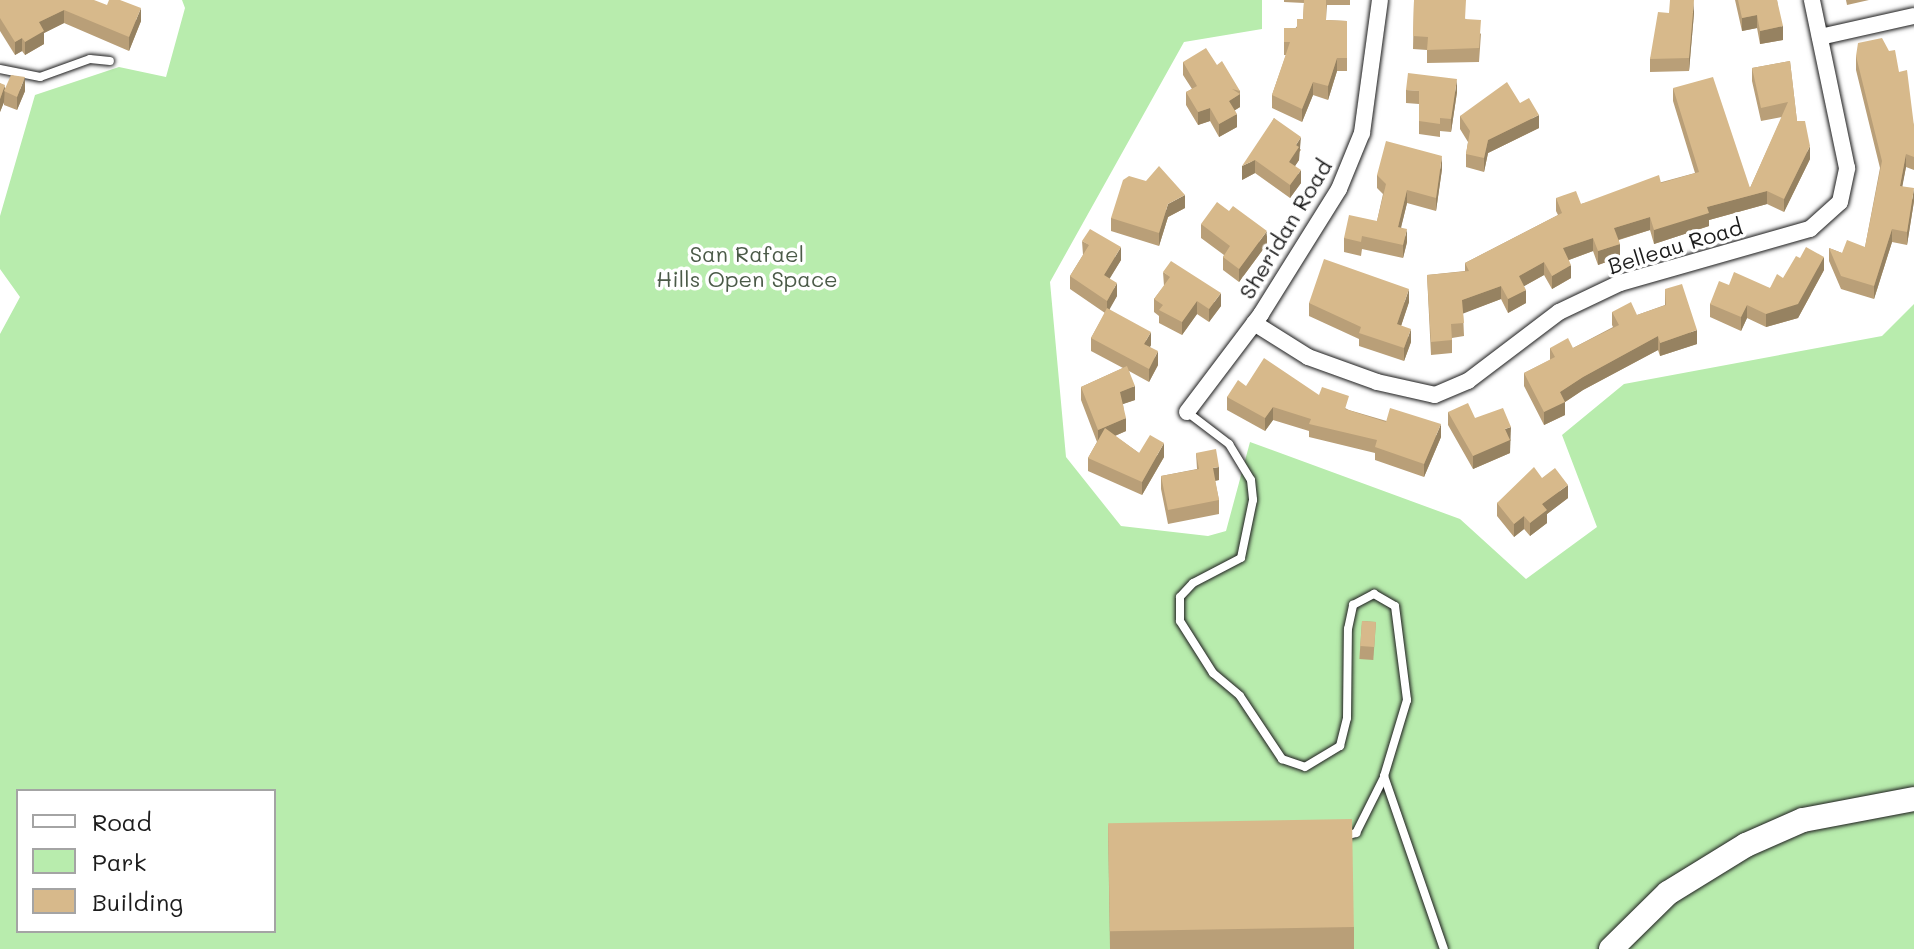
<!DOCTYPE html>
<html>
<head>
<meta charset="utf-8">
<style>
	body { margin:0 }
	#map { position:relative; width:1914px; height:949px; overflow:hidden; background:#fff; font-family:Mali,sans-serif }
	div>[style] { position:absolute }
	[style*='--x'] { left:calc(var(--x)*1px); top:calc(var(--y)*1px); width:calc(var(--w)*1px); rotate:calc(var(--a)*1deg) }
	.green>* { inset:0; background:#b8ecad }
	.roads { filter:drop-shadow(0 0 2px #1c1c1c) drop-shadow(0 0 2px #1c1c1c) }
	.lane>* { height:8px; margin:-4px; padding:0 4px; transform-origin:4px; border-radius:4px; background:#fff }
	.street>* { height:16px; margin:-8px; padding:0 8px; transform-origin:8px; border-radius:8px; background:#fff }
	.secondary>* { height:24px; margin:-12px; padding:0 12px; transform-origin:12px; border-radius:12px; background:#fff }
	.wall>* { inset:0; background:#b99f78; transform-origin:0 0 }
	.shaded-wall>* { inset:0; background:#968261 }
	.building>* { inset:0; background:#d7b98b; transform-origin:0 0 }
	span { translate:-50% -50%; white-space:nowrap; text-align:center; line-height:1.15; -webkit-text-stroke:7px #fff; paint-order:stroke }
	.street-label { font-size:22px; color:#1c1c1c }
	.park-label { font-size:22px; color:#4b5a48 }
	.legend { position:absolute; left:16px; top:789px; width:260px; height:144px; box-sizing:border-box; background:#fff; border:2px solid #a4a4a4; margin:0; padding:10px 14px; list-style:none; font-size:24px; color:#1c1c1c }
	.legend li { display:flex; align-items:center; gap:16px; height:40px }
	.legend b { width:40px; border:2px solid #a4a4a4 }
</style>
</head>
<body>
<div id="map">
	<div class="green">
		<i style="clip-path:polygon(evenodd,182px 0,1262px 0,1262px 29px,1184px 42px,1050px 282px,1066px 457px,1121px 526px,1208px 536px,1226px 531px,1250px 442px,1460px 519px,1526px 579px,1597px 527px,1562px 435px,1624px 384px,1882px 336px,1914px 304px,1914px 949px,0 949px,0 334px,20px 297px,0 269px,0 216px,35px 95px,119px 67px,166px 77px,185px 8px,182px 0,18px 791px,274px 791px,274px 931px,18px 931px,18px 791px)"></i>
	</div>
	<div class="roads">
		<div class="lane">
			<i style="--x:0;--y:69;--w:41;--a:11.3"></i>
			<i style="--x:40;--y:77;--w:53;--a:-19.8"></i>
			<i style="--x:90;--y:59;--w:20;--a:6"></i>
			<i style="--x:1187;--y:412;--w:53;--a:37.3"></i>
			<i style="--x:1229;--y:444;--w:42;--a:58.6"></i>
			<i style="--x:1251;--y:480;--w:20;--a:84"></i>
			<i style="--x:1253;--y:500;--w:59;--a:101.7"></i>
			<i style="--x:1241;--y:558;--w:54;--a:152.5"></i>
			<i style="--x:1193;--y:583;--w:19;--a:133"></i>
			<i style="--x:1180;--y:597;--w:24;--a:90"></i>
			<i style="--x:1180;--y:621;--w:62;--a:57.6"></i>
			<i style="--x:1213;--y:673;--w:35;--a:40"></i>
			<i style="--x:1240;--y:696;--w:76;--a:56.3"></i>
			<i style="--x:1282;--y:759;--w:24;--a:19"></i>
			<i style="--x:1305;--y:767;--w:41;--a:-31"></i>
			<i style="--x:1340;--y:746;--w:29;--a:-76"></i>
			<i style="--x:1347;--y:718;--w:89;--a:-89.4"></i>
			<i style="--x:1348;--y:629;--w:25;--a:-78"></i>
			<i style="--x:1353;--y:605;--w:24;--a:-28"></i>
			<i style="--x:1374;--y:594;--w:24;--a:30"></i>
			<i style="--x:1395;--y:606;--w:95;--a:82.7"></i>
			<i style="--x:1407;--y:700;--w:79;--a:106.8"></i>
			<i style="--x:1384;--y:776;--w:183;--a:70.9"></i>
			<i style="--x:1341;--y:837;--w:16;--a:-15"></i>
			<i style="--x:1356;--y:833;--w:63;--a:-63.4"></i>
		</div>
		<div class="street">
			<i style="--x:1820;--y:37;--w:96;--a:-12.6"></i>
			<i style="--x:1254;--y:323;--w:64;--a:32.2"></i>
			<i style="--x:1308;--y:357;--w:73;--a:19.9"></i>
			<i style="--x:1377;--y:382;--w:59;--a:12.6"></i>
			<i style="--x:1435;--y:395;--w:36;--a:-23"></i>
			<i style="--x:1468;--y:381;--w:114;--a:-37.2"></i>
			<i style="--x:1559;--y:312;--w:68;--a:-25.4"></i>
			<i style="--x:1620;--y:283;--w:198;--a:-15.9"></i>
			<i style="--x:1810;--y:229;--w:40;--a:-42"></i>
			<i style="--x:1840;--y:202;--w:35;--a:-78"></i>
			<i style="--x:1847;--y:168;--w:172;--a:-101.8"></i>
			<i style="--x:1187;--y:412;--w:123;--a:-52.9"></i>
			<i style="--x:1261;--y:314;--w:147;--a:-58"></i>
			<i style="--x:1339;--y:189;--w:61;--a:-67.7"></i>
			<i style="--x:1362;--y:133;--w:134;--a:-82.3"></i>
		</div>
		<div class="secondary">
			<i style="--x:1611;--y:949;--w:80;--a:-44.5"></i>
			<i style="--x:1668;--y:893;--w:92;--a:-31.6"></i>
			<i style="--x:1746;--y:845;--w:62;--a:-23.7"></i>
			<i style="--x:1803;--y:820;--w:113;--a:-10.7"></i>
		</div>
	</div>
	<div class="wall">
		<i style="clip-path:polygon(0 0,141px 21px,129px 51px,64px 23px,44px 33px,44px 44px,25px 55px,22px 51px,15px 55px,0 31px)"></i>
		<i style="clip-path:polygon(1284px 0,1350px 0,1350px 5px,1327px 5px,1326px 20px,1347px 21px,1347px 71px,1337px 71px,1328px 100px,1313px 95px,1302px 122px,1272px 108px,1272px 95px,1286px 55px,1284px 55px,1284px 42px,1303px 19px,1304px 3px,1284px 2px)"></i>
		<i style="clip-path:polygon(1414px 0,1466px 19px,1481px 34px,1479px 62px,1427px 63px,1427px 50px,1413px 49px)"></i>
		<i style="clip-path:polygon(1735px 0,1777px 0,1783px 40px,1760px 44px,1757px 28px,1742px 31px)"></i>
		<i style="clip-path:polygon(1846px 0,1869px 0,1847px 5px)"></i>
		<i style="clip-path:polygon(1669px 13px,1694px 13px,1689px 71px,1650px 72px,1650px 59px)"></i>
		<i style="clip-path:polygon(1856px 56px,1899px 72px,1914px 126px,1914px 170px,1906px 167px,1902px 186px,1914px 201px,1907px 245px,1892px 242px,1874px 299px,1841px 289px,1829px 261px,1829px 248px,1842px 253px,1865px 247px,1880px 168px,1856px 70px)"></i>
		<i style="clip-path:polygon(1790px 61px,1797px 121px,1810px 159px,1784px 212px,1767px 204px,1709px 220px,1709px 226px,1654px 244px,1650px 230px,1619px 240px,1620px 257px,1598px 265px,1593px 251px,1569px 260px,1571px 278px,1552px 289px,1544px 275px,1524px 286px,1526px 303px,1508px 313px,1501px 299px,1463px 313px,1464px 336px,1452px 338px,1452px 353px,1431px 355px,1427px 275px,1465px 271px,1465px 263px,1558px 215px,1556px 211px,1556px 198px,1581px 204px,1695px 173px,1673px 101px,1673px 88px,1750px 188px,1782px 117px,1761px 121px,1752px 81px,1752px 68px)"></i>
		<i style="clip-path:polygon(1183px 62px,1217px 65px,1240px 91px,1240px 107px,1235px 110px,1237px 127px,1219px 137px,1210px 121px,1198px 125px,1186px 105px,1186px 92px,1192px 89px,1183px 75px)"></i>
		<i style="clip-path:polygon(0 83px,5px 88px,25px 91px,17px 110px,4px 105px,4px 102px,0 112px)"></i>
		<i style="clip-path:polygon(1406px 90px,1457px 92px,1451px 132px,1440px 131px,1440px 137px,1419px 134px,1419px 104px,1406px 103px)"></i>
		<i style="clip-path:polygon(1520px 103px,1539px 128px,1488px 153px,1484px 172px,1466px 167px,1466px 154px,1468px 142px,1460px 129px,1460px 116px)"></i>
		<i style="clip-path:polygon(1274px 118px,1301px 150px,1299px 152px,1299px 160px,1295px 166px,1301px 183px,1290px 198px,1255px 173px,1242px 180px)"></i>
		<i style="clip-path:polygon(1442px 169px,1436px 211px,1407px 203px,1401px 227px,1407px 242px,1403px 258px,1362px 249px,1361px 256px,1344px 252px,1344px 238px,1377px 221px,1383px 194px,1377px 188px,1377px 175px)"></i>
		<i style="clip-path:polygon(1185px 208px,1168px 217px,1159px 246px,1111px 231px,1111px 218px)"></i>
		<i style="clip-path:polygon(1201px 224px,1267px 244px,1239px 282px,1223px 270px,1223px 257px,1224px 255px,1201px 238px)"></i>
		<i style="clip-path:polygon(1082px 241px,1121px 260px,1109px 279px,1117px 296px,1109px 309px,1151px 345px,1150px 347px,1158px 365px,1149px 382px,1129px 371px,1135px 400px,1123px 404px,1126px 431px,1115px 436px,1139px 453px,1164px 457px,1142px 495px,1088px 471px,1088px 458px,1097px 442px,1081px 400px,1081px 387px,1123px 368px,1091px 351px,1091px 338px,1105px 313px,1070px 289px,1070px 276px,1083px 255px)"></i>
		<i style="clip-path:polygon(1824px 270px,1798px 318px,1766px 327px,1747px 318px,1741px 331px,1710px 317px,1710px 304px,1729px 285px,1770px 288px,1783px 278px)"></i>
		<i style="clip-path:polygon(1163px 272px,1221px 306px,1209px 322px,1197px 314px,1182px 335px,1159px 323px,1159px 316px,1154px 312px,1154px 299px,1164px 286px)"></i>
		<i style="clip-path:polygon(1665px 289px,1697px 344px,1660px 356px,1658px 350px,1583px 390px,1565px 402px,1565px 415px,1544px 425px,1524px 386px,1524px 373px,1550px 360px,1550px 348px,1573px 348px,1613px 327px,1612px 325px,1612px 312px,1637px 315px,1665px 305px)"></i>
		<i style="clip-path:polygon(1409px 302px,1401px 326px,1411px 342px,1404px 361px,1359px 346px,1359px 339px,1309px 316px,1309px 303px)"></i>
		<i style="clip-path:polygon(1246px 386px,1319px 395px,1349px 410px,1441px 437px,1424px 477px,1375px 460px,1375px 453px,1309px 437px,1309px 431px,1273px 420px,1265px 431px,1227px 410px,1227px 397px)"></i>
		<i style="clip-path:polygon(1448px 412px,1475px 418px,1511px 440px,1510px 441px,1510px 453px,1473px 469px,1448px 425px)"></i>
		<i style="clip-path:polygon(1196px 453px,1219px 480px,1215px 481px,1219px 500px,1219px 514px,1168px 524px,1161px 489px,1161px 476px,1197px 469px)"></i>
		<i style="clip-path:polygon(1542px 478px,1568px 498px,1547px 514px,1547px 523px,1530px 536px,1524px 529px,1514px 537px,1497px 516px,1497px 503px)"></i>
		<i style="left:1362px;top:621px;width:14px;height:38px;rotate:4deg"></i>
		<i style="clip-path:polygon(1108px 825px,1354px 927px,1354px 949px,1110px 949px)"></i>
	</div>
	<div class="shaded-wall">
		<i style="clip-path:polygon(1694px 0,1694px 13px,1689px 71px,1689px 58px)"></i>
		<i style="clip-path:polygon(141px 8px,141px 21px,129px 51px,129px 37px)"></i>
		<i style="clip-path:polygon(64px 10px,64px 23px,44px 33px,44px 44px,25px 55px,25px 42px,39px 22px)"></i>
		<i style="clip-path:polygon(1757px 15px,1757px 28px,1742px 31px,1742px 18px)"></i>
		<i style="clip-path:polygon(1783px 26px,1783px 40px,1760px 44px,1760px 31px)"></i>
		<i style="clip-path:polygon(22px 38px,22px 51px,15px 55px,15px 42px)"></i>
		<i style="clip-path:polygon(1337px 58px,1337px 71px,1328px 100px,1328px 86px)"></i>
		<i style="clip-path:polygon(25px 77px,25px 91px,17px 110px,17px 97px)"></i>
		<i style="clip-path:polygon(1457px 79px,1457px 92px,1451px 132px,1451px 119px)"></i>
		<i style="clip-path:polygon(1313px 82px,1313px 95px,1302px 122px,1302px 109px)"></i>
		<i style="clip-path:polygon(5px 85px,4px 102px,0 112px,0 99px)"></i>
		<i style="clip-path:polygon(1240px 94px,1240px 107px,1229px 114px,1229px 101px)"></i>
		<i style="clip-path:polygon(1210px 108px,1210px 121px,1198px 125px,1198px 112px)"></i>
		<i style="clip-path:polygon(1237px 114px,1237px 127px,1219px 137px,1219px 124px)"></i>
		<i style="clip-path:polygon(1539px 115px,1539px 128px,1488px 153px,1484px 172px,1484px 158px,1488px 140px)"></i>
		<i style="clip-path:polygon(1301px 137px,1299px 160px,1289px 175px,1289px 162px,1296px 145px)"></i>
		<i style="clip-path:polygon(1810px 146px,1810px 159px,1784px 212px,1784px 199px)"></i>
		<i style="clip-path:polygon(1906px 154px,1906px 167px,1900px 199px,1900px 186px)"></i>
		<i style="clip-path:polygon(1442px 156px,1442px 169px,1436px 211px,1436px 198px)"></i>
		<i style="clip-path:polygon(1255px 160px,1255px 173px,1242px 180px,1242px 166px)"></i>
		<i style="clip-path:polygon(1301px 170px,1301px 183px,1290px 198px,1290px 185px)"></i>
		<i style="clip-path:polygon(1914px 188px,1914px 201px,1907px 245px,1907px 232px)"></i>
		<i style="clip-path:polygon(1407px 190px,1407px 203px,1398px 240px,1398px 227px)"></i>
		<i style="clip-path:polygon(1767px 191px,1767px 204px,1709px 220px,1709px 226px,1654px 244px,1654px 230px,1707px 207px)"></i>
		<i style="clip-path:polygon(1185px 195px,1185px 208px,1168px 217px,1159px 246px,1159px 233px,1168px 204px)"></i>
		<i style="clip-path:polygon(1650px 217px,1650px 230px,1614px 241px,1614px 228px)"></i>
		<i style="clip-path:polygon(1407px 229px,1407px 242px,1403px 258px,1403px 245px)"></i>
		<i style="clip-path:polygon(1892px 229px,1892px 242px,1874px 299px,1874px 286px)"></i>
		<i style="clip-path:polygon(1267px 231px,1267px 244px,1239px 282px,1239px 269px)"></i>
		<i style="clip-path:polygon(1593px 238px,1593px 251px,1563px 262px,1563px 248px)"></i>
		<i style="clip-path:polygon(1620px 244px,1620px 257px,1598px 265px,1598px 251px)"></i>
		<i style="clip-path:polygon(1121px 247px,1121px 260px,1104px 288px,1104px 275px)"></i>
		<i style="clip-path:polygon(1824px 257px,1824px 270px,1798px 318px,1766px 327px,1766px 314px)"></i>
		<i style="clip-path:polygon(1544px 262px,1544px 275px,1519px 289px,1519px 276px)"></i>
		<i style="clip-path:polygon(1571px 265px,1571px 278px,1552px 289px,1552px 276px)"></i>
		<i style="clip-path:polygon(1117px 283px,1117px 296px,1107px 314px,1107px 301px)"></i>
		<i style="clip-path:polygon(1501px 286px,1501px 299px,1462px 314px,1462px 300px)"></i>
		<i style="clip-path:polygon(1409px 289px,1409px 302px,1397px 338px,1397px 324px)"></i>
		<i style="clip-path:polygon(1526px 290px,1526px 303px,1508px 313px,1508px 299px)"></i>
		<i style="clip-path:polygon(1221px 293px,1221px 306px,1209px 322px,1209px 309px)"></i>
		<i style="clip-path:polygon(1197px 301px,1197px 314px,1182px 335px,1182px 322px)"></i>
		<i style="clip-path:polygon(1747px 305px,1747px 318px,1741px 331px,1741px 317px)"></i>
		<i style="clip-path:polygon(1411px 329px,1411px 342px,1404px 361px,1404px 348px)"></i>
		<i style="clip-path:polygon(1697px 330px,1697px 344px,1660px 356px,1660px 343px)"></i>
		<i style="clip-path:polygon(1151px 332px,1151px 345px,1144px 357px,1144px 344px)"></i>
		<i style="clip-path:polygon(1658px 336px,1658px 350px,1583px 390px,1565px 402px,1565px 415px,1544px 425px,1544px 412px,1560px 392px,1583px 377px)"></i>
		<i style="clip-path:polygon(1158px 351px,1158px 365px,1149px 382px,1149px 369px)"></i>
		<i style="clip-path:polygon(1135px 386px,1135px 400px,1120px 405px,1120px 392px)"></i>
		<i style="clip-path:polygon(1273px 407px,1273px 420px,1265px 431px,1265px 418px)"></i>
		<i style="clip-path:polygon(1126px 418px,1126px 431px,1098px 443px,1098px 430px)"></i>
		<i style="clip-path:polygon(1441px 424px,1441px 437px,1424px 477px,1424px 464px)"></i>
		<i style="clip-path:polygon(1511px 427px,1510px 453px,1473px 469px,1473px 456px,1505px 429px)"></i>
		<i style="clip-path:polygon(1164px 443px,1164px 457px,1142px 495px,1142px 482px)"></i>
		<i style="clip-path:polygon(1219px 467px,1219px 480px,1213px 481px,1213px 468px)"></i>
		<i style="clip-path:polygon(1568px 485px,1568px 498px,1547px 514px,1547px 523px,1530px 536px,1530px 523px,1542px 504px)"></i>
		<i style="clip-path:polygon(1524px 516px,1524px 529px,1514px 537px,1514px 524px)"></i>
	</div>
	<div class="building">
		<i style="clip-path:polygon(0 0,94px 0,107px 5px,109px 0,120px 0,141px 8px,129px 37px,64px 10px,39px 22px,44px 31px,25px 42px,22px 38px,15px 42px,0 18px)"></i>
		<i style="clip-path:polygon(1304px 0,1326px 0,1326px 20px,1347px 21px,1347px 58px,1337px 58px,1328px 86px,1313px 82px,1302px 109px,1272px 95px,1290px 42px,1284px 42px,1284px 28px,1297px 28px,1297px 19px,1303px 19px)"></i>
		<i style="clip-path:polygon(1414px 0,1466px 0,1465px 19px,1481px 20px,1479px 48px,1427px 50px,1428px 37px,1413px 36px)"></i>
		<i style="clip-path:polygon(1670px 0,1694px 0,1689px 58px,1650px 59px,1658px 12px,1669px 13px)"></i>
		<i style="clip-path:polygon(1738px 0,1777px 0,1783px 26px,1760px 31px,1757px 15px,1742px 18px)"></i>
		<i style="clip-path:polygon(1882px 38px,1889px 51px,1895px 50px,1899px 72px,1907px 70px,1914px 126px,1914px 157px,1906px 154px,1900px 186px,1914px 188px,1907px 232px,1892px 229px,1874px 286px,1841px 276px,1829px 248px,1842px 253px,1847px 240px,1865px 247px,1882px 161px,1856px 56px,1858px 43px)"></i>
		<i style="clip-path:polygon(1206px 48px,1217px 65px,1222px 61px,1240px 91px,1232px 89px,1240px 94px,1229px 101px,1237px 114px,1219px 124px,1210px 108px,1198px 112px,1186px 92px,1197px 86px,1183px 62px)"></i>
		<i style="clip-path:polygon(1790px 61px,1797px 121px,1805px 121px,1810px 146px,1784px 199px,1767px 191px,1707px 207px,1709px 213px,1654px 230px,1650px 217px,1614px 228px,1620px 244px,1598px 251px,1593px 238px,1563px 248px,1571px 265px,1552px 276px,1544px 262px,1519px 276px,1526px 290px,1508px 299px,1501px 286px,1462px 300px,1464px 323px,1451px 324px,1452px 340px,1431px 342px,1427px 275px,1469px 271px,1465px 263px,1562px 213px,1556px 198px,1576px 191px,1581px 204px,1659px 175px,1661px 183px,1699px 172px,1673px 88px,1713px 77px,1750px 188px,1788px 102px,1761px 108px,1752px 68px)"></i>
		<i style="clip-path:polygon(1408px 73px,1457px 79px,1451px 119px,1440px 118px,1440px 124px,1419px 121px,1419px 91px,1406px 90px)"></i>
		<i style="clip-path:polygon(11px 75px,25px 77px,17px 97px,4px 91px)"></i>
		<i style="clip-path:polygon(1507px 82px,1520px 103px,1529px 98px,1539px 115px,1488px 140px,1484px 158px,1466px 154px,1470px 131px,1460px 116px)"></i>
		<i style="clip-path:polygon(0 83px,5px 85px,0 99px)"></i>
		<i style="clip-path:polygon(1274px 118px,1301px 137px,1296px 145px,1299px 147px,1289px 162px,1301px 170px,1290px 185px,1255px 160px,1242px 166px)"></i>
		<i style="clip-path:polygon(1386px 141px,1442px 156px,1436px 198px,1407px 190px,1398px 227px,1407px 229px,1403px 245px,1362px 236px,1361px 242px,1344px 238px,1349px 215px,1377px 221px,1386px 184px,1377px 175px)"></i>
		<i style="clip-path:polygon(1159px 166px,1185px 195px,1168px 204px,1159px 233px,1111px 218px,1123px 180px,1129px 176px,1146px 181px)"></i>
		<i style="clip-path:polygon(1217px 202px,1229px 211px,1233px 206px,1267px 231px,1239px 269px,1223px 257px,1230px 246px,1201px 224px)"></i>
		<i style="clip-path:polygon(1090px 229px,1121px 247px,1104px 275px,1117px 283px,1107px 301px,1070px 276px,1089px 245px,1082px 241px)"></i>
		<i style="clip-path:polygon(1806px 247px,1824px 257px,1798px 304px,1766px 314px,1747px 305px,1741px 317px,1710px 304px,1719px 281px,1729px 285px,1734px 272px,1770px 288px,1777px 274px,1783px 278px,1796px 256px,1800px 258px)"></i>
		<i style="clip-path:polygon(1324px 259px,1409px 289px,1397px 324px,1411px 329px,1404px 348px,1359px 333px,1361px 327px,1309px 303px)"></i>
		<i style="clip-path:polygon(1171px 261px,1221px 293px,1209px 309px,1197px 301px,1182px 322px,1159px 310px,1163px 305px,1154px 299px,1170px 277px,1163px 272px)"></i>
		<i style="clip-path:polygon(1682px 284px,1697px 330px,1660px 343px,1658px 336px,1583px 377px,1560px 392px,1565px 402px,1544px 412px,1524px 373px,1555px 357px,1550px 348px,1568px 338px,1573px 348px,1619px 325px,1612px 312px,1631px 302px,1637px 315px,1666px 305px,1665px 289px)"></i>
		<i style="clip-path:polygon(1107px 308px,1151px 332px,1144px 344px,1158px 351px,1149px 369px,1091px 338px)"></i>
		<i style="clip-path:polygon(1264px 358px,1319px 395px,1322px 387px,1349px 396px,1345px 409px,1386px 422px,1390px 408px,1441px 424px,1424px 464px,1375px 447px,1377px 440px,1309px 424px,1311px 419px,1273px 407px,1265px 418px,1227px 397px,1238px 380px,1246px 386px)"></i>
		<i style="clip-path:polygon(1127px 366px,1135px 386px,1120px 392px,1126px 418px,1098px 430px,1081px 387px)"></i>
		<i style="clip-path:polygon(1468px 403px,1475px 418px,1503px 408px,1511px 427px,1505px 429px,1510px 440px,1473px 456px,1448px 412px)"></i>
		<i style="clip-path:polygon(1105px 428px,1139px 453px,1150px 435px,1164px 443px,1142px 482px,1088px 458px)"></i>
		<i style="clip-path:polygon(1216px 449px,1219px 467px,1213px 468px,1219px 500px,1168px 510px,1161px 476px,1199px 469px,1196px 453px)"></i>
		<i style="clip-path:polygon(1534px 467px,1542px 478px,1555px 468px,1568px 485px,1542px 504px,1547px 510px,1530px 523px,1524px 516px,1514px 524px,1497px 503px)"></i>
		<i style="left:1362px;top:621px;width:14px;height:25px;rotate:4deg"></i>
		<i style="left:1352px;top:819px;width:108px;height:244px;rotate:89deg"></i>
	</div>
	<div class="street-label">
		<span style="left:1285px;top:229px;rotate:-59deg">Sheridan Road</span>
		<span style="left:1675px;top:246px;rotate:-17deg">Belleau Road</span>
	</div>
	<div class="park-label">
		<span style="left:747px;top:266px">San Rafael<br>Hills Open Space</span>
	</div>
	<ul class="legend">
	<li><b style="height:10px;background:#fff"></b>Road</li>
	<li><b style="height:22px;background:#b8ecad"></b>Park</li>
	<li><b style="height:22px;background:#d7b98b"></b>Building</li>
	</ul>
</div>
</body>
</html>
